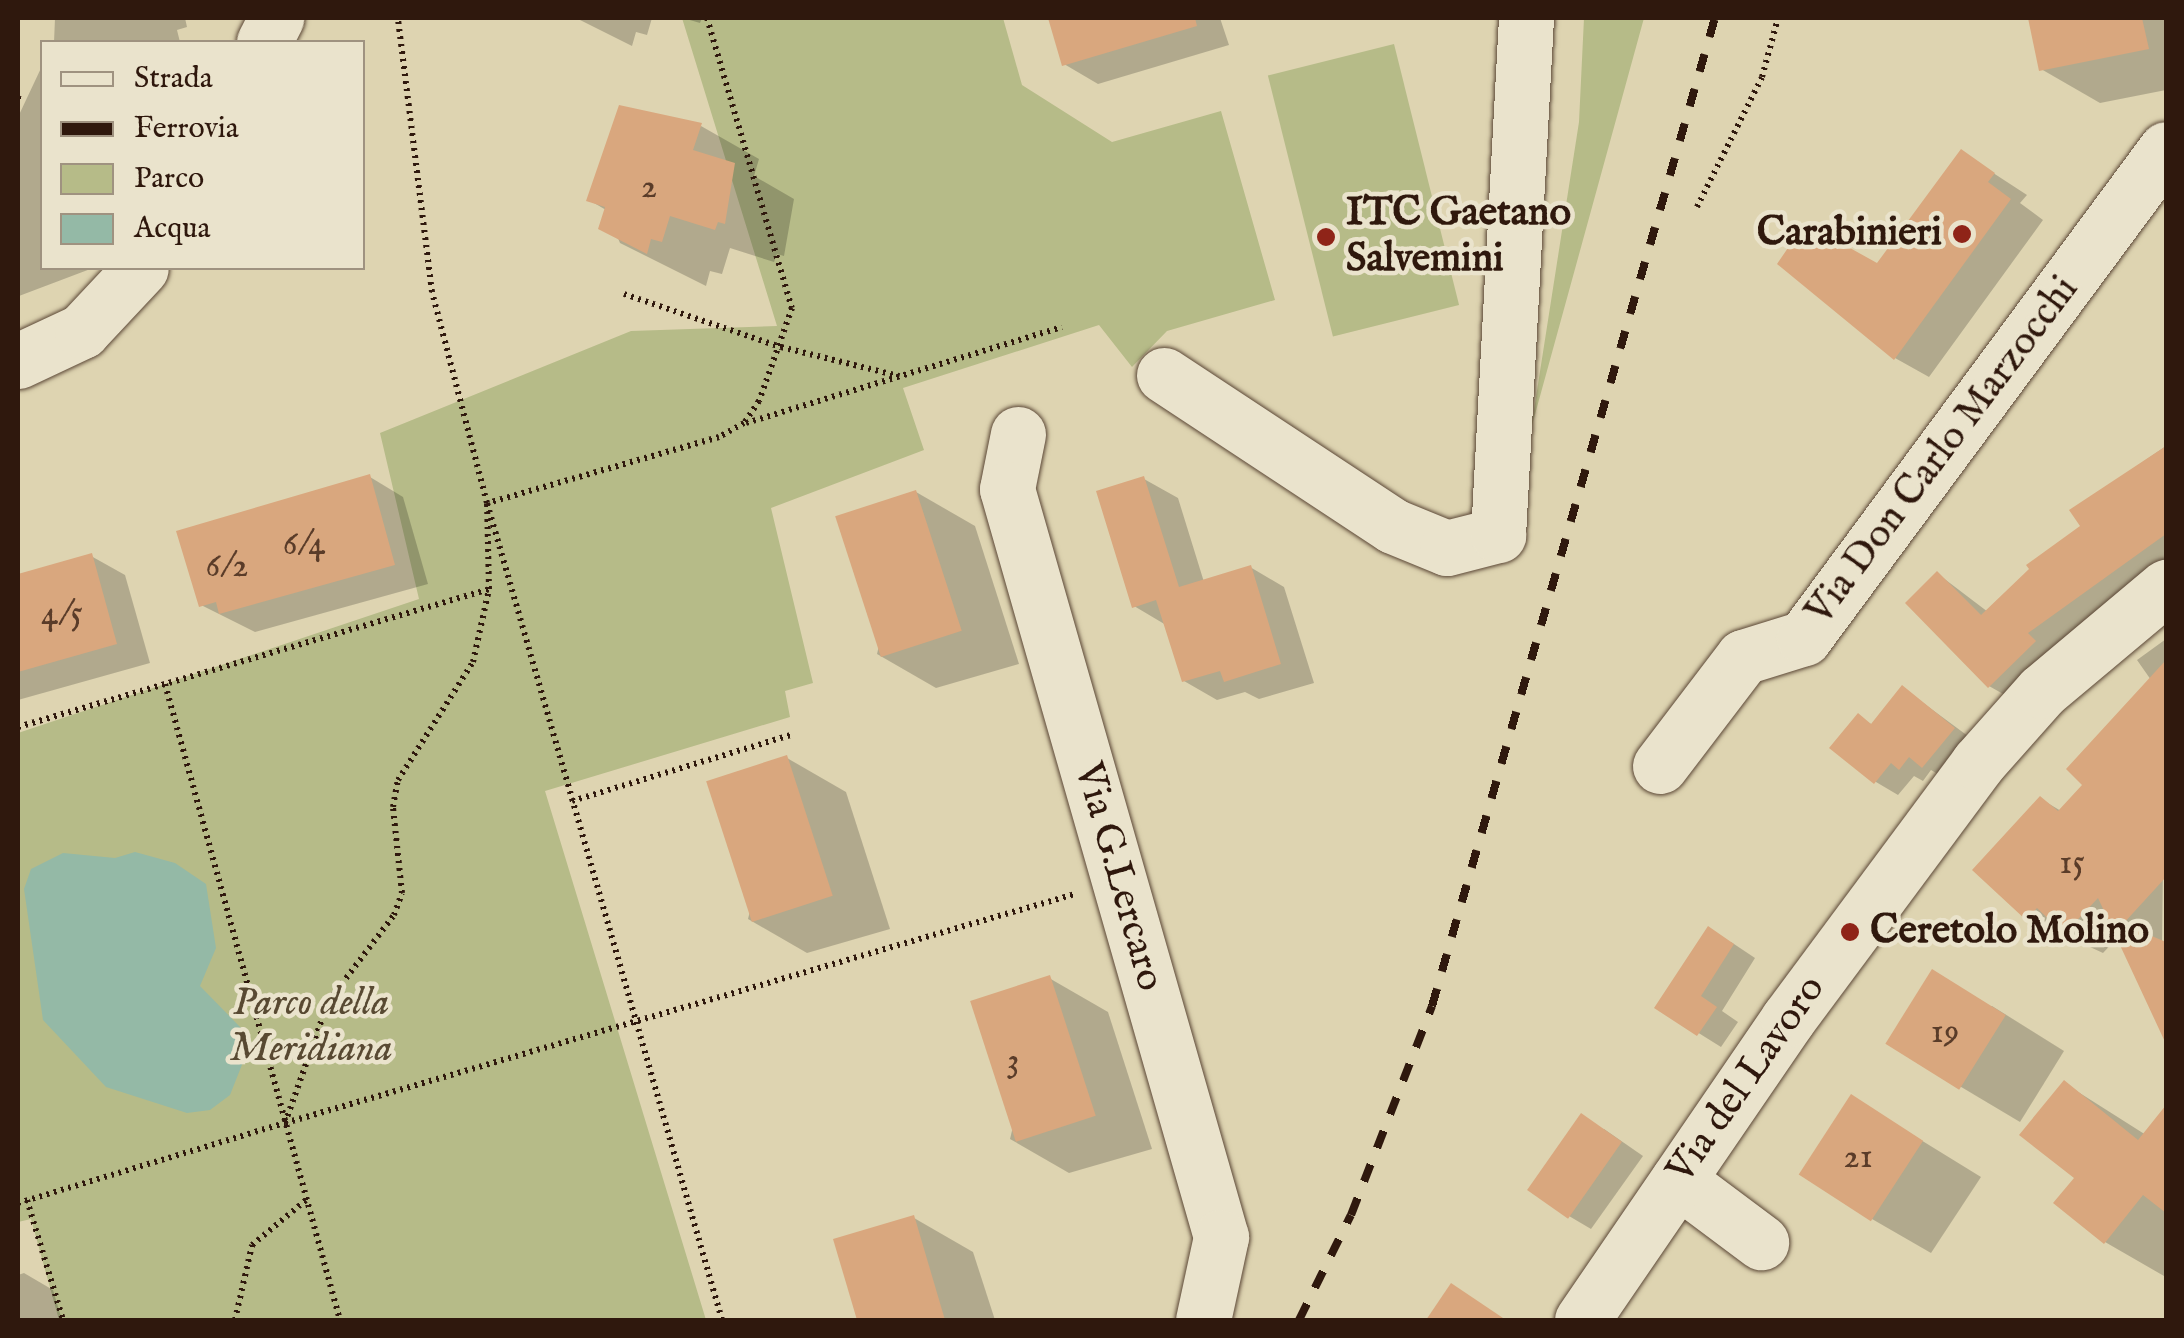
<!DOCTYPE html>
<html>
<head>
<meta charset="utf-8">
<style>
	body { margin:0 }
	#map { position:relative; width:2184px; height:1338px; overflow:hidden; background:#ded4b1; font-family:"IM FELL English",serif }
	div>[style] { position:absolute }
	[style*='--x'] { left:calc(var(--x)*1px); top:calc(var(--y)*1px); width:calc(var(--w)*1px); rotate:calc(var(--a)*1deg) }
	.green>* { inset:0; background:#b6bb88; transform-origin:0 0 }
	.water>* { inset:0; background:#94b9a6 }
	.shadow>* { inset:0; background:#0003 }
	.building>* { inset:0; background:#d9a77e; transform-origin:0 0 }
	.path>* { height:6px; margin-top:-3px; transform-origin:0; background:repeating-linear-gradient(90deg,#2f180d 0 2.5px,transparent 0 7.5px) }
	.roads { filter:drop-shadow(0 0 2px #5b4736) drop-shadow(0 0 2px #5b4736) }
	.minor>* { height:55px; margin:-27.5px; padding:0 27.5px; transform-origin:27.5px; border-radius:27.5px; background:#eae3cc }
	.rail>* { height:8px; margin-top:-4px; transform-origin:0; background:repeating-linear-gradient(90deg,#2f180d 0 18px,transparent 0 36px) }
	.dots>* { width:28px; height:28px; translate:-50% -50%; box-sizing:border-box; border:5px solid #eae3cc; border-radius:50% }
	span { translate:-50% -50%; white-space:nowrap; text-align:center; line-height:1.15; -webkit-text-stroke:9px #eae3cc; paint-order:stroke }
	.number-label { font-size:35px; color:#5a3c29 }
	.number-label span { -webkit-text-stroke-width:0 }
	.poi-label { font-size:40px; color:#2f180d; font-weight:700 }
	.left { translate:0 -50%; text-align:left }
	.right { translate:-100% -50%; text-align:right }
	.street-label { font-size:40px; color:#2f180d }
	.park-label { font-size:40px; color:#584932; font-style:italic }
	.frame { position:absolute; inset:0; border:20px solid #2f180d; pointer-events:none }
	.legend { position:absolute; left:40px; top:40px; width:325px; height:230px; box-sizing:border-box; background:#eae3cc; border:2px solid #9f9280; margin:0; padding:12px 18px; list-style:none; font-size:30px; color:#2f180d }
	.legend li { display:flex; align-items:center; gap:20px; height:50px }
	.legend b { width:50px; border:2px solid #9f9280 }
</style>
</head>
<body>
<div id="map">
	<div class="green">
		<i style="clip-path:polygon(682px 18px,1003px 18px,1022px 85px,1112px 142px,1221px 111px,1275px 300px,1167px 331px,1132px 367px,1099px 325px,903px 388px,924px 450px,771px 508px,813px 683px,785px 691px,790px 717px,545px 791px,706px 1320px,59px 1320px,31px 1219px,18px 1222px,18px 733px,419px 599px,380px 433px,631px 331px,777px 326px)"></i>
		<i style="clip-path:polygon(1584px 18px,1644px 18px,1531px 429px,1579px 122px)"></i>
		<i style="left:1394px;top:44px;width:269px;height:130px;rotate:76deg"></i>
	</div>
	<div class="water">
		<i style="clip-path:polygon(135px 852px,175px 863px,206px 884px,216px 948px,200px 986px,242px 1029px,249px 1047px,230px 1095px,210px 1110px,187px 1113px,106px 1087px,43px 1020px,24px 889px,31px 869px,63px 853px,115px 858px)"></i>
	</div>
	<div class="shadow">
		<i style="clip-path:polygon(55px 18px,185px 18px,187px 27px,177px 30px,180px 42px,54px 42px)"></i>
		<i style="clip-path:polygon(576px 18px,652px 18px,647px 35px,636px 32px,632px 46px)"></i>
		<i style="clip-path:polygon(683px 18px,702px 18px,700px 23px)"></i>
		<i style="clip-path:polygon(1051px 18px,1220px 18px,1229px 45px,1098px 84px,1064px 64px)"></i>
		<i style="clip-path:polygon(2031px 18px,2166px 18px,2166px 90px,2100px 103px,2041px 69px)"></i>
		<i style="clip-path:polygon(42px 66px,42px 268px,93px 268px,19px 296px,18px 117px)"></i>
		<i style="clip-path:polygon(701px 126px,759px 159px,754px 176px,794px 199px,784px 256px,777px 254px,774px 262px,730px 248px,722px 274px,710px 271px,706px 286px,620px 243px,606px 210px,589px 200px)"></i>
		<i style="clip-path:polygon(1961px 152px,2027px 195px,2020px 203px,2043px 220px,1929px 377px,1895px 358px,1878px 266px)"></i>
		<i style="clip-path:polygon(2166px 446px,2166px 573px,2019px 703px,1989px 686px,1938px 574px,1988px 612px,2084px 526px,2073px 510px)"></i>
		<i style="clip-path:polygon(370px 477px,403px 497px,428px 584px,255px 632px,201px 605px)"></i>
		<i style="clip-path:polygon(1144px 479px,1178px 498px,1204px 582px,1250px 567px,1284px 587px,1314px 683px,1259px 699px,1245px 692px,1217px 700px,1184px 681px,1166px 625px,1134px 606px)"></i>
		<i style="clip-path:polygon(916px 492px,975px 526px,1019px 664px,936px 688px,877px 654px)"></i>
		<i style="clip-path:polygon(91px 556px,125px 575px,150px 663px,18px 700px,18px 577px)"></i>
		<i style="clip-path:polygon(2166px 639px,2162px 943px,2166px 1023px,2157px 1018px,2119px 936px,2103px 953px,2027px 918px,2041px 799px,2061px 811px,2085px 785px,2151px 680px,2137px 660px)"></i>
		<i style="clip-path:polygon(1903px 688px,1976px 742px,1946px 779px,1931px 770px,1923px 781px,1914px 776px,1898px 795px,1876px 782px,1858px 717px,1873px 725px)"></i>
		<i style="clip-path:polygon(787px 758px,846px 792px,890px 929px,807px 953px,748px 919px)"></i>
		<i style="clip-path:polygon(1731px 942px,1755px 958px,1722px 1011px,1738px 1022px,1721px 1047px,1657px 1007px)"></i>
		<i style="clip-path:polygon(1049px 978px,1108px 1012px,1152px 1149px,1069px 1173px,1010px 1139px)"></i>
		<i style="clip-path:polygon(1992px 1006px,2064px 1051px,2020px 1122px,1889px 1044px)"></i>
		<i style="clip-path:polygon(2064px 1083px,2146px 1135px,2166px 1109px,2164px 1276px,2105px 1242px,2077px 1178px)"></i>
		<i style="clip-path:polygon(1851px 1097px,1981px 1177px,1931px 1253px,1872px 1219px)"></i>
		<i style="clip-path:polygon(1604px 1129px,1643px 1156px,1591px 1229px,1569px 1216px)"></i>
		<i style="clip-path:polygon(914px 1218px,973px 1252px,995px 1320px,859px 1320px,836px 1240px)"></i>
		<i style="clip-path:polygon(24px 1273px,53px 1290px,62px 1320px,18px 1320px,18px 1275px)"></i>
	</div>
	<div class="building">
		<i style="clip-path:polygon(1048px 18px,1195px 18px,1197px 26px,1062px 66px)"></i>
		<i style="clip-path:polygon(2028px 18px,2142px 18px,2149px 49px,2039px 71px)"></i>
		<i style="clip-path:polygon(619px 105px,702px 123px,693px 150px,735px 163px,725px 224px,718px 222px,715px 230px,670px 216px,662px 242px,651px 239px,647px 254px,598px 229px,605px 207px,586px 201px)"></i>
		<i style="clip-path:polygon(1961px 149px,1995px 173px,1988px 182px,2011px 199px,1894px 360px,1777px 264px,1805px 223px,1877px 263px)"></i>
		<i style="clip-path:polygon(2166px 446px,2166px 534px,2028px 633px,2036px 641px,1988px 688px,1905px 603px,1937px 571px,1981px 615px,2029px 569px,2026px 565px,2080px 526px,2069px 510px)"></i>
		<i style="clip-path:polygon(370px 474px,395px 565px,219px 614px,216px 602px,199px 607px,176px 531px)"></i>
		<i style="clip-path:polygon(1144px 476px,1179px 587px,1251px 565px,1281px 664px,1224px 682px,1220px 671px,1182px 682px,1156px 600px,1132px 608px,1096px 491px)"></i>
		<i style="left:916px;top:490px;width:148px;height:85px;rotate:72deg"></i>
		<i style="clip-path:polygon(92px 553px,117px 644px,18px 672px,18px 574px)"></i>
		<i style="clip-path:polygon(2166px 660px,2166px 877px,2123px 924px,2166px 942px,2166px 1044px,2098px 898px,2064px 934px,2037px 908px,2026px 920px,1972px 870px,2040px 796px,2058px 811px,2082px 785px,2066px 769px)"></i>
		<i style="clip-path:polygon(1902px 685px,1955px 728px,1922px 768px,1909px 757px,1899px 770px,1891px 763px,1874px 784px,1829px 748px,1858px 713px,1871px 724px)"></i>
		<i style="left:787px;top:755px;width:148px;height:85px;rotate:72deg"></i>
		<i style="clip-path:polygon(1708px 926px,1734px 944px,1701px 996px,1717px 1007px,1697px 1036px,1654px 1008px)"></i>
		<i style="left:1932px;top:969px;width:87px;height:88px;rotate:32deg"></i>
		<i style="left:1050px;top:975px;width:148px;height:84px;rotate:72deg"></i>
		<i style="clip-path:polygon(2064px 1080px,2138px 1140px,2166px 1105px,2166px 1213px,2143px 1195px,2104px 1244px,2053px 1203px,2074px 1178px,2019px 1135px)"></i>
		<i style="left:1851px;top:1094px;width:86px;height:96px;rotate:33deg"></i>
		<i style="left:1581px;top:1113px;width:50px;height:94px;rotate:35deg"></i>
		<i style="clip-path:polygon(914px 1215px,945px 1320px,857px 1320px,833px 1239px)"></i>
		<i style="clip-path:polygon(1451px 1283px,1506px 1320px,1426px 1320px)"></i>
	</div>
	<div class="path">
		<i style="--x:707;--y:18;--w:302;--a:73.7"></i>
		<i style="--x:792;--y:308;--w:99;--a:109.5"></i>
		<i style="--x:759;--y:401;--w:27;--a:124"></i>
		<i style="--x:744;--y:423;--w:29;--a:151"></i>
		<i style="--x:719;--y:437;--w:241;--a:164.1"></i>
		<i style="--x:487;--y:503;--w:850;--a:73.95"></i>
		<i style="--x:18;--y:98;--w:6;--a:31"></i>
		<i style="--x:1697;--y:207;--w:145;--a:-63.4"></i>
		<i style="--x:1762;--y:77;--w:61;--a:-74.8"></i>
		<i style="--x:624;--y:294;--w:166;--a:18.7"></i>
		<i style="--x:781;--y:347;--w:122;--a:13.8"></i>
		<i style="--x:746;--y:423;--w:330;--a:-16.9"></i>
		<i style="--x:165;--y:684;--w:660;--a:74.62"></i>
		<i style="--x:18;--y:727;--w:491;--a:-16.3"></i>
		<i style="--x:572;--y:801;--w:228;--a:-16.8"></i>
		<i style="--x:285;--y:1123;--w:823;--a:-16.17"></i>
		<i style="--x:27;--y:1200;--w:125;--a:73.3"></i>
		<i style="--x:18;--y:1203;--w:279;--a:-16.7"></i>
		<i style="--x:285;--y:1123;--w:128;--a:-70.4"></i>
		<i style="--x:328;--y:1002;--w:109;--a:-52.8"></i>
		<i style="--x:394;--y:915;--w:23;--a:-70"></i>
		<i style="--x:402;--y:893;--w:86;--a:-96"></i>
		<i style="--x:393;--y:807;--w:27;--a:-80"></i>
		<i style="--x:398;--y:780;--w:140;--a:-57.6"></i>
		<i style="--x:473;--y:662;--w:75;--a:-77.6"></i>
		<i style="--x:489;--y:589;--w:86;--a:-91.3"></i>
		<i style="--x:487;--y:503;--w:218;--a:-104.6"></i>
		<i style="--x:432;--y:292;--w:276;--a:-97.1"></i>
		<i style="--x:235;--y:1320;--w:77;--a:-77.2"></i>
		<i style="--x:252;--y:1245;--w:70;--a:-39.8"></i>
	</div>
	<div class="roads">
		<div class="minor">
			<i style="--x:264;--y:42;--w:27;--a:-63"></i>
			<i style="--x:18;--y:361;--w:71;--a:-25.1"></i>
			<i style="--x:82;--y:331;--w:86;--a:-46.9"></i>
			<i style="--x:1164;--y:375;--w:274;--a:33.4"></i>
			<i style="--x:1393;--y:526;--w:58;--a:22.2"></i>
			<i style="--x:1447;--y:548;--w:53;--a:-14.3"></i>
			<i style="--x:1498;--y:535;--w:518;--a:-86.9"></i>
			<i style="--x:1018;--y:434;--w:56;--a:101.3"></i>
			<i style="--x:1007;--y:489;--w:778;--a:74.03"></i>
			<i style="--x:1221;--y:1237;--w:85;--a:102.2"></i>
			<i style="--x:1660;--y:766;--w:137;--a:-52.7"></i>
			<i style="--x:1743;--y:657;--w:64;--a:-17.3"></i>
			<i style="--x:1804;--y:638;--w:608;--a:-53.49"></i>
			<i style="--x:1678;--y:1180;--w:104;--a:36.8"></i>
			<i style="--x:1582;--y:1320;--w:365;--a:-55.6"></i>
			<i style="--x:1788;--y:1019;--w:319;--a:-53.4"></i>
			<i style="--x:1978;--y:763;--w:96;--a:-48.4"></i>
			<i style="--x:2042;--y:691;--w:162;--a:-40"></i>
		</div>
	</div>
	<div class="rail">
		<i style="--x:1299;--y:1320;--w:117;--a:-63.7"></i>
		<i style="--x:1351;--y:1215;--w:224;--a:-68.8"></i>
		<i style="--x:1432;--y:1006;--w:1028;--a:-74.02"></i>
	</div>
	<div class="dots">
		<i style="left:1962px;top:234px;background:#8f2418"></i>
		<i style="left:1326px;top:237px;background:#8f2418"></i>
		<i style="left:1850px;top:932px;background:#8f2418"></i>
	</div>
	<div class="number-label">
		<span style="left:649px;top:188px">2</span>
		<span style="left:304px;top:545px">6/4</span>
		<span style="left:227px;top:567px">6/2</span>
		<span style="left:62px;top:615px">4/5</span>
		<span style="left:2072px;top:864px">15</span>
		<span style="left:1945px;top:1033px">19</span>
		<span style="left:1013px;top:1062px">3</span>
		<span style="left:1858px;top:1158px">21</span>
	</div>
	<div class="poi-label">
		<span class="left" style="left:1346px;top:237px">ITC Gaetano<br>Salvemini</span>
		<span class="right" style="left:1942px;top:234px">Carabinieri</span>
		<span class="left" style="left:1870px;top:932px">Ceretolo Molino</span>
	</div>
	<div class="street-label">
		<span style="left:1943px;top:451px;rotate:-53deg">Via Don Carlo Marzocchi</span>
		<span style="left:1118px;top:877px;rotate:74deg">Via G.Lercaro</span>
		<span style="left:1747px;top:1080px;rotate:-55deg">Via del Lavoro</span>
	</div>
	<div class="park-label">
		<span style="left:311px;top:1027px">Parco della<br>Meridiana</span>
	</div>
	<div class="frame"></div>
	<ul class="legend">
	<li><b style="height:12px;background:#eae3cc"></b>Strada</li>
	<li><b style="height:12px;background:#2f180d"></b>Ferrovia</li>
	<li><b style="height:28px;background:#b6bb88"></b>Parco</li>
	<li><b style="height:28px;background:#94b9a6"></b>Acqua</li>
	</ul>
</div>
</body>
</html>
